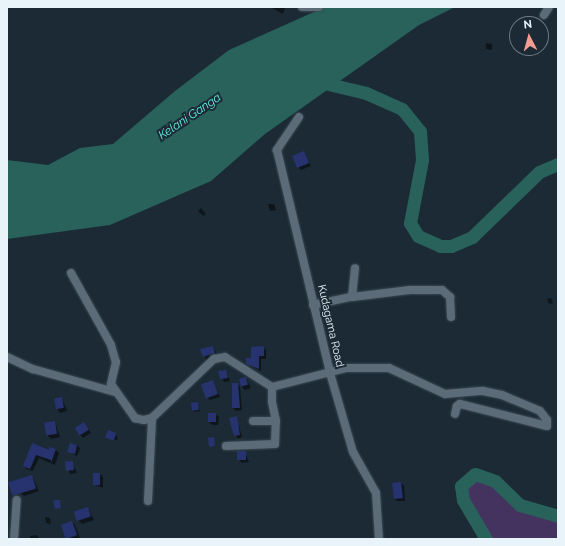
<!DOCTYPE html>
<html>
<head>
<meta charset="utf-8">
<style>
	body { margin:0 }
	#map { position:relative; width:565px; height:546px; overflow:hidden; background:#1b2a35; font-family:Raleway,sans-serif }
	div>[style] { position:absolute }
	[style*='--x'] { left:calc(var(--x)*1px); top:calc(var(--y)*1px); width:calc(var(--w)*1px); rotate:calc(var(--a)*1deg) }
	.green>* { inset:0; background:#44335f }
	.water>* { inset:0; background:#28625b }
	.shadow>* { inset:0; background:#0007; transform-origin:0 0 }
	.river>* { height:13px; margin:-6.5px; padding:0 6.5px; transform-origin:6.5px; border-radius:6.5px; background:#28625b }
	.building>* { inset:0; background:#27336e; transform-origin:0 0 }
	.roads { filter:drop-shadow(0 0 1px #3c4851) drop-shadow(0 0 1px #3c4851) }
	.street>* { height:8px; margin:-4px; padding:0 4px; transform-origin:4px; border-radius:4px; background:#5b6b78 }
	span { translate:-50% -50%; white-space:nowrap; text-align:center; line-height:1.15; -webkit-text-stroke:4px #1b2a35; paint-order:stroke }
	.street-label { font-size:11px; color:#e9f3fa }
	.water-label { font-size:12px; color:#5af6e4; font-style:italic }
	.frame { position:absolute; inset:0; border:8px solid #e9f3fa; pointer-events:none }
	.north { position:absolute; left:509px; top:16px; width:40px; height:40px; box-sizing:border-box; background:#1b2a35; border:1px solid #6d7a84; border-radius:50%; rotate:354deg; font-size:11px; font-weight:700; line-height:16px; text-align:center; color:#e9f3fa }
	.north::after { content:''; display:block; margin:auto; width:14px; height:18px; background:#f59c91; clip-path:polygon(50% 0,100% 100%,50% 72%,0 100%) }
</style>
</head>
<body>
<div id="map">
	<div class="green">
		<i style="clip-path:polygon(476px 479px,492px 484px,518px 509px,558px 520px,558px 539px,491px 539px,467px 498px,465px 488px)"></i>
	</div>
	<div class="water">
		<i style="clip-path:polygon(325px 7px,455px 7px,419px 25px,265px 134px,211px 181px,110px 225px,7px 239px,7px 160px,48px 165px,80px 148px,113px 144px,175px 91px,229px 50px)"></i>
	</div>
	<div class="shadow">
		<i style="clip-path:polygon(270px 7px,285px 7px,285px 8px,283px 14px)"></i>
		<i style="clip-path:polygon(486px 43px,492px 44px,492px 50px,486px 49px)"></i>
		<i style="clip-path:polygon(304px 152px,311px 166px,301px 170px,298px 167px)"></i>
		<i style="clip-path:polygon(268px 204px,274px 204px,276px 210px,270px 211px)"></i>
		<i style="clip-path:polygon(201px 208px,206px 214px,203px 216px,198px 211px)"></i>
		<i style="clip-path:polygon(551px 298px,553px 303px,549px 304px,547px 299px)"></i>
		<i style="clip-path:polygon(213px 347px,218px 356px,206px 360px,202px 349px)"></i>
		<i style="clip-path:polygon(263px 347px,266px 350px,266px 359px,261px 359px,261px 371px,247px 363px)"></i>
		<i style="clip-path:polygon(226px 371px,230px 381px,224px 382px,220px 372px)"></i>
		<i style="clip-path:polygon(246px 378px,251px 388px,245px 390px,242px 387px)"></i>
		<i style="clip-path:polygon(213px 381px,220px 397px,210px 400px,207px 397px)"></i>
		<i style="clip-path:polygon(237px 384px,240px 387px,242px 410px,236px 411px,233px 408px)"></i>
		<i style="clip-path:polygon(62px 398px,67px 411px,60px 413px,57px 409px)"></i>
		<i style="clip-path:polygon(198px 403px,200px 411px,194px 412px,193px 411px)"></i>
		<i style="clip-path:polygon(215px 414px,219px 417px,218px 425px,212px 425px,209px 422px)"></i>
		<i style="left:236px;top:417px;width:21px;height:5px;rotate:73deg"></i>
		<i style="clip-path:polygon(55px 422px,60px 437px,51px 439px,48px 436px)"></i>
		<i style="clip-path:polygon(84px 423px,91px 433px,83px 438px,80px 435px)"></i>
		<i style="clip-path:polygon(108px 432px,116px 434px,118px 440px,109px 439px,107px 437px)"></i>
		<i style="clip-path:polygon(32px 445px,50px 452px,50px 448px,56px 450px,59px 453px,55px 465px,39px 458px,33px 471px,27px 469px,24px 466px)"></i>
		<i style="clip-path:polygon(77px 445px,80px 449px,77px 456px,68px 451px)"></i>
		<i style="clip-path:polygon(245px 452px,249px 462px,242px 463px,239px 460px)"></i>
		<i style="clip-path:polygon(72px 462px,77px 473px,70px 474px,66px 463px)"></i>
		<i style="clip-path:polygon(100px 474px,103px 477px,103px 488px,93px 484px)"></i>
		<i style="clip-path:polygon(32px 476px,39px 491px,24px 496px,12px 484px)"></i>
		<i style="clip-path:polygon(401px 483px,404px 486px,405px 501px,397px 501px,394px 498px)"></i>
		<i style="clip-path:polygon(88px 508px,94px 520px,82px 524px,79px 521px)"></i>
		<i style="clip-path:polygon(45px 517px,50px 518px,51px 524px,46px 523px)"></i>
		<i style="clip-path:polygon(72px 522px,75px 525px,80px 538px,67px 538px)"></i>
		<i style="clip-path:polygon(37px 535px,40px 539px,30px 539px,30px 536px)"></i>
	</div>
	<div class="river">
		<i style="--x:316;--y:81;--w:51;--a:13.5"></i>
		<i style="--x:366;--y:93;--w:39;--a:24"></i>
		<i style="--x:402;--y:109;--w:28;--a:51"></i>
		<i style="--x:420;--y:131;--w:29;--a:86"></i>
		<i style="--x:422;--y:160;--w:64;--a:100.8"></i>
		<i style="--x:410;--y:223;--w:15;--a:58"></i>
		<i style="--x:418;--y:236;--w:24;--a:24"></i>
		<i style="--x:440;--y:246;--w:11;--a:0"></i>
		<i style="--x:451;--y:246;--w:23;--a:-23"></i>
		<i style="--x:472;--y:237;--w:93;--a:-44.1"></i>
		<i style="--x:539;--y:172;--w:21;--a:-23"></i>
		<i style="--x:486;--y:539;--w:45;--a:-120.5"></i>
		<i style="--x:463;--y:500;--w:14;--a:-98"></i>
		<i style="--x:461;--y:486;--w:18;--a:-41"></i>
		<i style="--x:475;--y:474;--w:21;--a:19"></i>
		<i style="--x:495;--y:481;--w:35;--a:44"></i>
		<i style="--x:520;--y:505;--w:40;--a:16"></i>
	</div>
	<div class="building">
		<i style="left:304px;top:151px;width:13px;height:13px;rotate:67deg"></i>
		<i style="clip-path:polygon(213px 346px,215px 353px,203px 357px,200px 349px)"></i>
		<i style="clip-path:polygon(264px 346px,264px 356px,259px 356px,259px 369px,246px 364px,246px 358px,251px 358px,251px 347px)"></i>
		<i style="clip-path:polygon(226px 370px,228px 378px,220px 379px,218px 371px)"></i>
		<i style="left:246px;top:377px;width:8px;height:7px;rotate:76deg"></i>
		<i style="left:213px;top:380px;width:15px;height:13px;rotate:70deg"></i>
		<i style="clip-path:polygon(232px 383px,238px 383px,240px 408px,232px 408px)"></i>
		<i style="left:62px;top:397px;width:11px;height:8px;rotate:80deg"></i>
		<i style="left:198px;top:402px;width:8px;height:7px;rotate:83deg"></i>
		<i style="left:208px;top:413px;width:8px;height:9px"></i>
		<i style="clip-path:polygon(237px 416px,240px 435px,234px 436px,229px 418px)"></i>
		<i style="left:55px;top:421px;width:13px;height:11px;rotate:81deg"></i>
		<i style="left:84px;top:422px;width:9px;height:11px;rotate:58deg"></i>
		<i style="left:108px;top:430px;width:9px;height:8px;rotate:21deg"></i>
		<i style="left:214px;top:437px;width:9px;height:6px;rotate:84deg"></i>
		<i style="clip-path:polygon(32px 443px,49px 450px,49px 447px,56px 449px,51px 463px,51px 460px,36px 455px,30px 469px,23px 466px)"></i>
		<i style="clip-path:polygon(70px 443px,77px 445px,75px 454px,67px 452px)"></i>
		<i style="left:237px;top:451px;width:9px;height:9px"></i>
		<i style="left:73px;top:461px;width:9px;height:8px;rotate:84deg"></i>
		<i style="left:93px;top:473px;width:7px;height:12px"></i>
		<i style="left:32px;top:475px;width:14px;height:25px;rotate:73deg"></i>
		<i style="left:401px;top:482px;width:16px;height:9px;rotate:83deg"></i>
		<i style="clip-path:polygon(53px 500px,60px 500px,61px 508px,55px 509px)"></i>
		<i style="left:88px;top:507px;width:10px;height:15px;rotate:73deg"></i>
		<i style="left:72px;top:521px;width:15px;height:12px;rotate:70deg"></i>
	</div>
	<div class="roads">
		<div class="street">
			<i style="--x:302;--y:7;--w:17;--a:0"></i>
			<i style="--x:544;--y:15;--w:9;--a:-58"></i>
			<i style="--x:299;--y:117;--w:40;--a:124"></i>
			<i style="--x:277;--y:150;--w:229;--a:76.6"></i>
			<i style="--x:330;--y:373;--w:82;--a:73.8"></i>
			<i style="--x:353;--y:452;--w:47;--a:60.7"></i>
			<i style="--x:376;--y:493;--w:46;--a:86.3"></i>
			<i style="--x:71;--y:273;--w:82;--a:60.9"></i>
			<i style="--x:111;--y:345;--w:18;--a:74"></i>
			<i style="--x:116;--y:362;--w:23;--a:103"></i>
			<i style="--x:111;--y:384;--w:42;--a:54.8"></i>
			<i style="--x:135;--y:418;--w:9;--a:13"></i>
			<i style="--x:144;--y:420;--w:8;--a:-14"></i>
			<i style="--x:152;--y:418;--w:86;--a:-43.6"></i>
			<i style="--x:214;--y:359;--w:11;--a:-10"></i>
			<i style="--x:225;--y:357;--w:56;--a:32.6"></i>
			<i style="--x:272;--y:387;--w:76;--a:-14.4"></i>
			<i style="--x:346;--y:368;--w:43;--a:0"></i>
			<i style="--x:389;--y:368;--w:62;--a:24.9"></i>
			<i style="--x:445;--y:394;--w:38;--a:-5"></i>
			<i style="--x:483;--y:391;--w:19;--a:12"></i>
			<i style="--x:502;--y:395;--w:41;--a:22.8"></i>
			<i style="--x:540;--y:411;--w:11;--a:52"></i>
			<i style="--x:547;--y:420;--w:6;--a:90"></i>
			<i style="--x:547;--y:426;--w:90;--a:-165.8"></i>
			<i style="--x:460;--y:404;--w:4;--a:146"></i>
			<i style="--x:457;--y:406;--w:8;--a:104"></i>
			<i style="--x:352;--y:297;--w:29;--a:-84"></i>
			<i style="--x:313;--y:305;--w:40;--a:-12"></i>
			<i style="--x:352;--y:297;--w:58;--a:-6.9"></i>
			<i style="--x:410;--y:290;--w:32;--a:0"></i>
			<i style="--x:442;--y:290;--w:11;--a:41"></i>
			<i style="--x:450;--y:297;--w:20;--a:87"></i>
			<i style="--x:7;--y:357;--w:29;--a:25"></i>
			<i style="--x:33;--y:369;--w:85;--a:15.7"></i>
			<i style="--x:253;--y:421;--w:23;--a:0"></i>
			<i style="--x:226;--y:446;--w:49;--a:-2.3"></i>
			<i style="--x:275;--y:444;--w:23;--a:-88"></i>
			<i style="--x:276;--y:421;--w:19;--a:-102"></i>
			<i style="--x:272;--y:402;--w:15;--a:-90"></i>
			<i style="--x:148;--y:501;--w:83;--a:-87.2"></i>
			<i style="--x:14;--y:539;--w:39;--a:-86"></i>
		</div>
	</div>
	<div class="street-label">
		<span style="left:330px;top:326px;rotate:77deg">Kudagama Road</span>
	</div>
	<div class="water-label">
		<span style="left:190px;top:117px;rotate:-34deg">Kelani Ganga</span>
	</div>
	<div class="frame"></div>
	<div class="north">N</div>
</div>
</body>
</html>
